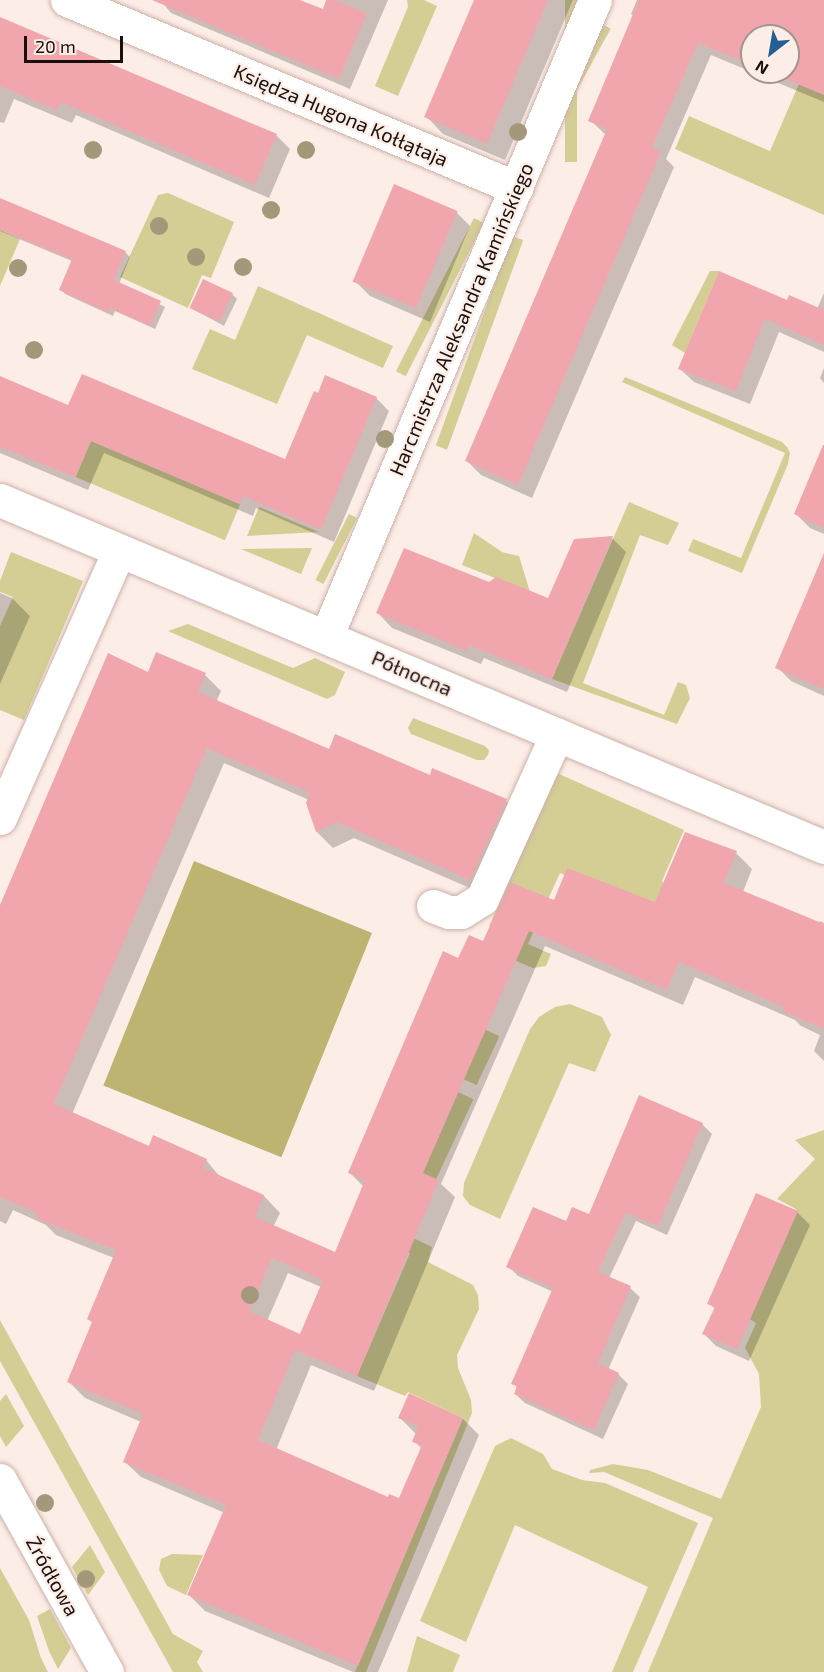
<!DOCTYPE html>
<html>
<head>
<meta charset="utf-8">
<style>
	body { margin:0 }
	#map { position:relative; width:824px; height:1672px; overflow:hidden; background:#fdede7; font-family:"Exo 2",sans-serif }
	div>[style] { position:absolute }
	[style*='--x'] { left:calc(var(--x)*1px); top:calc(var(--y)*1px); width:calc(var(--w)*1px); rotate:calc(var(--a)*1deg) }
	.green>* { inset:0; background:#d4ce94; transform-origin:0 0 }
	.forest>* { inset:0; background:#bcb470; transform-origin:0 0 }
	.shadow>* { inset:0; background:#0003 }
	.building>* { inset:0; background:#f1a6ae; transform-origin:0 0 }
	.roads { filter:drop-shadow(0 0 2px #cbb2a8) drop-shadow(0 0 2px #cbb2a8) }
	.minor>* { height:33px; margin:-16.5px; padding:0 16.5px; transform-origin:16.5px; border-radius:16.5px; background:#fff }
	.trees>* { width:18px; height:18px; margin:-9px; border-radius:50%; background:#a3997a }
	span { translate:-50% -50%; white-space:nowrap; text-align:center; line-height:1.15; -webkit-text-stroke:4.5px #fdede7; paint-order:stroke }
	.street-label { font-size:20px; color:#19100d }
	.north { position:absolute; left:740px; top:24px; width:60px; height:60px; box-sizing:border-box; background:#fdede7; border:2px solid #a29590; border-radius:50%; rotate:211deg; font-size:16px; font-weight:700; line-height:24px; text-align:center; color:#19100d }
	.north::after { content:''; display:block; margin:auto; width:21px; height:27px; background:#255d95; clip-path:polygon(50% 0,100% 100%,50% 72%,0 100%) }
	.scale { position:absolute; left:24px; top:36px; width:99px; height:27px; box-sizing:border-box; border:3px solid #19100d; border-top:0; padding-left:8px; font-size:18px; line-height:21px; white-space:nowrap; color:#19100d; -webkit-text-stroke:4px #fdede7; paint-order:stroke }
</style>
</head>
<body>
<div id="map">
	<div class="green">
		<i style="clip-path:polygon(407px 0,424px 0,437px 6px,398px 96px,375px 86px,408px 7px)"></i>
		<i style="left:565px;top:0;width:12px;height:162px"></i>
		<i style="left:602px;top:24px;width:10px;height:154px;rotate:29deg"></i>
		<i style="clip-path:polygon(824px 38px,824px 215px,675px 149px,689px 116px,770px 151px,801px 79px,788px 72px)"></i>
		<i style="clip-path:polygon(168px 193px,234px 222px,211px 278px,202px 275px,188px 308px,120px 277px,158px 195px)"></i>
		<i style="left:474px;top:218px;width:11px;height:172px;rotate:27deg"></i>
		<i style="clip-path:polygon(0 230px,20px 239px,0 286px)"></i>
		<i style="left:512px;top:236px;width:12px;height:223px;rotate:20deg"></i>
		<i style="clip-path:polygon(710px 271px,719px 271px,685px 353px,672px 345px)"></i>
		<i style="clip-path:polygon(258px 286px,393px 346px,383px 368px,307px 335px,277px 404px,192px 369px,210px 329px,235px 340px)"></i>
		<i style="clip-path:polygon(625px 377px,782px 442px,787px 447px,790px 453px,788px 464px,742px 573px,688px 551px,693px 539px,741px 558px,785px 453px,622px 382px)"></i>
		<i style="left:91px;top:441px;width:162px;height:39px;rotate:23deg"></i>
		<i style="clip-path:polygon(629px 502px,679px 523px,668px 545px,640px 535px,583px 683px,664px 715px,678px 682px,686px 685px,690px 698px,677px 724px,552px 679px)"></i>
		<i style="clip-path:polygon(259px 507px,319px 532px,247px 536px)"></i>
		<i style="left:349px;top:514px;width:9px;height:74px;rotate:27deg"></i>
		<i style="clip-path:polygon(474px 533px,502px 552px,519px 556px,530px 592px,462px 565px)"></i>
		<i style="clip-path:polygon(312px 548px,301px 574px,241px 549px)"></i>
		<i style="clip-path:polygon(11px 552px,83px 581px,24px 720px,0 710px,0 626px,13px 597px,0 592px,0 581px)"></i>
		<i style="clip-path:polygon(188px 624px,293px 668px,315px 658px,345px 672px,335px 695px,327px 699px,168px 631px)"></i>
		<i style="clip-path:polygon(413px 718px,485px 746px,489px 750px,488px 755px,484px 760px,477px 760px,411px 734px,408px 728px)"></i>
		<i style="clip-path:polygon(557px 773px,684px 830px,662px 881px,696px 931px,560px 873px,528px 944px,551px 954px,546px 966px,533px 968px,514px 960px,522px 941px,489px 926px)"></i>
		<i style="clip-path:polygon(570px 1004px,602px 1017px,611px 1035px,595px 1072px,569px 1063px,500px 1219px,470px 1205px,463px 1196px,464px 1183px,530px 1029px,539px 1017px,555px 1007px)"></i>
		<i style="left:484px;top:1029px;width:17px;height:54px;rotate:25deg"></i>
		<i style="left:458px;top:1092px;width:17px;height:90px;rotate:25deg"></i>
		<i style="clip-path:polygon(824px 1130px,824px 1672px,648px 1672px,713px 1518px,604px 1472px,589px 1473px,590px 1470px,613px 1464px,648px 1470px,721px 1499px,761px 1407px,759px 1374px,745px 1348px,756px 1323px,748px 1318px,796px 1209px,777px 1199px,815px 1159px,795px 1140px)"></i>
		<i style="clip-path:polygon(407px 1235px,432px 1247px,428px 1262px,473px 1285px,478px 1295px,479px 1309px,457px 1355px,458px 1368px,471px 1400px,472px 1413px,366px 1672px,355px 1672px,463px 1418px,408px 1392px,405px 1396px,357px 1376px,410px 1253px,401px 1249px)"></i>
		<i style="clip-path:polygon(0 1320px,173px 1634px,203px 1651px,197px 1662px,203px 1672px,173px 1672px,0 1361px)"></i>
		<i style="clip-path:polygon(6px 1394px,24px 1426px,6px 1447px,0 1436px,0 1401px)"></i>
		<i style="clip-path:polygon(511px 1438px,543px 1454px,552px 1469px,582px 1480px,605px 1483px,698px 1523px,633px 1672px,612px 1672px,648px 1587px,515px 1525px,466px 1642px,420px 1621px,495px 1446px)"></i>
		<i style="clip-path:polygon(90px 1545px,105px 1572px,88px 1595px,72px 1567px)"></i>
		<i style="clip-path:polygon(172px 1554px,203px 1555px,186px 1595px,167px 1586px,159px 1570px,161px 1559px)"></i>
		<i style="clip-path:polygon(0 1568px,29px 1620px,41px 1658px,48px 1672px,0 1672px)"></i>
		<i style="clip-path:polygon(50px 1609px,71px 1648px,58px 1669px,49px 1651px,37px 1616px)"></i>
		<i style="clip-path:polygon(417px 1636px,460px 1655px,453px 1672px,407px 1672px)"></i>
	</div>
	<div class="forest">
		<i style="left:194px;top:861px;width:192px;height:242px;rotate:22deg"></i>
	</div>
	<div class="shadow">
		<i style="clip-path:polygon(160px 0,297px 0,323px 11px,328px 0,388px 0,350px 89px,171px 13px)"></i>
		<i style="clip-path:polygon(475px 0,573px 0,505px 160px,443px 134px,426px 116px)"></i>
		<i style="clip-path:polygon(evenodd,637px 0,824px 0,824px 102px,711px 55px,666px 159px,674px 167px,532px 498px,481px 475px,467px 461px,606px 135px,590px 120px,634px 16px,631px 14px,637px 0,752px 36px,788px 36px,788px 72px,752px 72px,752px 36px)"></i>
		<i style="clip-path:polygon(0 18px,276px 135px,290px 149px,269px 198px,76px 115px,72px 123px,14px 99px,4px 123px,0 122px)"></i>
		<i style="clip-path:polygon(395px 186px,456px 212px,470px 226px,430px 322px,370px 296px,356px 282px)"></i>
		<i style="clip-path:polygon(0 199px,125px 252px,130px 257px,119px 284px,165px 307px,155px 329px,115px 311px,113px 316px,65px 294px,61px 289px,72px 261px,0 231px)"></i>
		<i style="clip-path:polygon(824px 293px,824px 352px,779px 332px,750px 404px,694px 382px,680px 369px,787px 302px,817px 309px)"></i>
		<i style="clip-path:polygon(232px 294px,237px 299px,224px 326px,191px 308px)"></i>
		<i style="clip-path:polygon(824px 368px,824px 383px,820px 378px)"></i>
		<i style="clip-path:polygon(0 378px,69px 407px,286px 461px,319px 395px,376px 398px,389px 411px,334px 542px,256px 508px,253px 516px,104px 453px,88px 490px,0 453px)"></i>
		<i style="clip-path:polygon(824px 447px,824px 534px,810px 528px,796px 514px)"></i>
		<i style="clip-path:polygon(612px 538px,626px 552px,567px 692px,484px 658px,481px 664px,392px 628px,378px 613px,490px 584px,549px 600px,575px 540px)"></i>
		<i style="clip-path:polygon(824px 557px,824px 696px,791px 681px,777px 667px)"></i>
		<i style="clip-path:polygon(0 593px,12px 598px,30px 616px,0 684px)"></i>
		<i style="clip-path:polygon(evenodd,149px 674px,205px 675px,221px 691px,216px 702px,330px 751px,430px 777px,506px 801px,522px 817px,486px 895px,354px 838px,333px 848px,317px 832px,309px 800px,224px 763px,72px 1114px,150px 1148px,206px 1160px,221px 1178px,264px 1196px,280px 1213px,273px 1227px,336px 1254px,364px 1187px,350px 1173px,459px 960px,484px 943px,555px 902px,656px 904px,736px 853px,752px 869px,743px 892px,819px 924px,820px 921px,824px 923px,824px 1061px,814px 1051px,820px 1035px,801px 1026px,795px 1020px,695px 977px,683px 1005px,545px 946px,441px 1184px,455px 1197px,374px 1391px,311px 1365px,276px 1450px,389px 1499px,400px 1500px,422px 1449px,414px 1441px,416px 1434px,400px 1418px,463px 1419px,479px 1435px,378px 1672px,353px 1672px,205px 1611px,189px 1595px,225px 1513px,141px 1477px,124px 1461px,141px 1422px,85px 1398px,69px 1382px,93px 1323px,89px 1319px,114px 1258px,56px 1235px,46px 1225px,13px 1210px,6px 1224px,0 1221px,0 909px,149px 674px,288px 1273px,321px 1287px,301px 1336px,267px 1321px,288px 1273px)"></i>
		<i style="clip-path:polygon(702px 1124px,712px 1134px,667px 1235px,636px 1221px,609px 1278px,630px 1288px,640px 1297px,608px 1370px,618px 1374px,628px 1384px,603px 1439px,525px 1403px,515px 1394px,518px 1388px,513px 1383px,553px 1292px,518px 1276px,508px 1266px,567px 1223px,589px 1216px)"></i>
		<i style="clip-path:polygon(797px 1212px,810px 1225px,749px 1361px,716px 1346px,704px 1334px,715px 1309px,709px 1303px)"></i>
	</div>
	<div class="building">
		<i style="clip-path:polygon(152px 0,300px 0,323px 9px,326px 0,334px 0,367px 13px,339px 79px)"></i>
		<i style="clip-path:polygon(474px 0,548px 0,487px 144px,424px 117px)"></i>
		<i style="clip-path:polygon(639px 0,824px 0,824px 95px,768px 72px,788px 72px,788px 36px,752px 36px,752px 65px,698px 43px,652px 148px,661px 152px,518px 485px,465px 461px,607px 129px,588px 121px)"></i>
		<i style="clip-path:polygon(0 17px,277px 134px,255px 185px,61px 102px,57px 110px,0 86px)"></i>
		<i style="left:394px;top:184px;width:69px;height:106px;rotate:23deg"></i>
		<i style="clip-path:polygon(0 198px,126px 251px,114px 280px,161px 301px,150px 326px,110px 308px,108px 312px,59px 290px,72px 259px,0 230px)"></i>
		<i style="clip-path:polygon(719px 271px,787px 300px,789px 295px,824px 310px,824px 345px,765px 319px,736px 391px,678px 369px)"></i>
		<i style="left:203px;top:279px;width:33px;height:32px;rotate:25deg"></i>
		<i style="clip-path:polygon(82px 374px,285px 459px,314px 391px,318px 393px,325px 375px,377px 397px,321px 530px,243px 496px,240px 504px,91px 441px,75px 477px,0 447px,0 376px,68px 405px)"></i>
		<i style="clip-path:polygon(823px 445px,824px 445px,824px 528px,794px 514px)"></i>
		<i style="clip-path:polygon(613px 536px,552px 679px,469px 645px,467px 651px,376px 613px,404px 548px,489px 582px,496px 577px,548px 598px,574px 539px)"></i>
		<i style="clip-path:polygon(824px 553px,824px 689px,775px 668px)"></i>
		<i style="clip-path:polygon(evenodd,156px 652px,206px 673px,198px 692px,329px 749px,335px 734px,430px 775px,432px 768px,507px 799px,470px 880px,337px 822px,316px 832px,306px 803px,310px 793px,207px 748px,54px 1104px,149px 1146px,153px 1135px,207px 1159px,203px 1168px,264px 1195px,255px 1217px,335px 1252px,365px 1180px,348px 1173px,443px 951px,458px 958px,469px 935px,483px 941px,510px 882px,554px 900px,567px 868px,655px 902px,685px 832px,737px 851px,724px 883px,824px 924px,824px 1029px,783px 1011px,784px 1007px,679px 962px,667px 990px,529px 931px,423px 1173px,439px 1180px,357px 1376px,295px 1350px,258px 1440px,388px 1497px,389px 1494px,399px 1498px,422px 1445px,412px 1442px,418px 1426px,398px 1418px,409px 1393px,463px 1418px,358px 1666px,187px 1595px,226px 1505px,123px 1462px,143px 1414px,67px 1382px,92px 1322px,87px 1319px,116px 1250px,38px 1219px,35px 1212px,0 1197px,0 905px,108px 653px,148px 672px,156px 652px,272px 1258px,323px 1280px,300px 1334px,249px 1311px,272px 1258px)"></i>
		<i style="clip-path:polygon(639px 1095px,703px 1123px,658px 1226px,626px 1212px,598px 1272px,631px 1286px,598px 1363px,619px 1373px,594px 1430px,514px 1394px,517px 1386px,511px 1384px,553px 1288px,506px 1267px,533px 1207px,566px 1221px,572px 1207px,589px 1214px)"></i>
		<i style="clip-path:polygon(756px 1193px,798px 1211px,737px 1349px,702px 1334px,715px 1307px,707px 1304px)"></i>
	</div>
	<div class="roads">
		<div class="minor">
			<i style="--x:67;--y:0;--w:487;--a:22.7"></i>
			<i style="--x:0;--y:500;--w:894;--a:22.84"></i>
			<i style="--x:326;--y:637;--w:691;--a:-67.11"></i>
			<i style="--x:0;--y:818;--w:292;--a:-66"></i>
			<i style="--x:433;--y:906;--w:17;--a:21"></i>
			<i style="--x:449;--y:912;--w:12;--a:0"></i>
			<i style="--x:461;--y:912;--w:25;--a:-32"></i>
			<i style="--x:482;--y:899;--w:181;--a:-65.6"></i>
			<i style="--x:0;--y:1480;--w:220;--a:60.9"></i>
		</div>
	</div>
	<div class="trees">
		<i style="left:518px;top:132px"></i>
		<i style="left:93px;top:150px"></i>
		<i style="left:306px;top:150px"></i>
		<i style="left:271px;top:210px"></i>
		<i style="left:159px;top:226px"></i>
		<i style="left:196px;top:257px"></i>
		<i style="left:243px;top:267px"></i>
		<i style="left:18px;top:268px"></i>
		<i style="left:34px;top:350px"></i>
		<i style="left:385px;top:439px"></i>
		<i style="left:250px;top:1295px"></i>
		<i style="left:45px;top:1503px"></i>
		<i style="left:86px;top:1579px"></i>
	</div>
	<div class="street-label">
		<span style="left:341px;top:115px;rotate:23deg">Księdza Hugona Kołłątaja</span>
		<span style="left:461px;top:319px;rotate:-67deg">Harcmistrza Aleksandra Kamińskiego</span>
		<span style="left:412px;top:673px;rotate:23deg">Północna</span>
		<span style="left:53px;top:1576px;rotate:61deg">Źródłowa</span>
	</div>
	<div class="north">N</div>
	<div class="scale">20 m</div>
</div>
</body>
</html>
